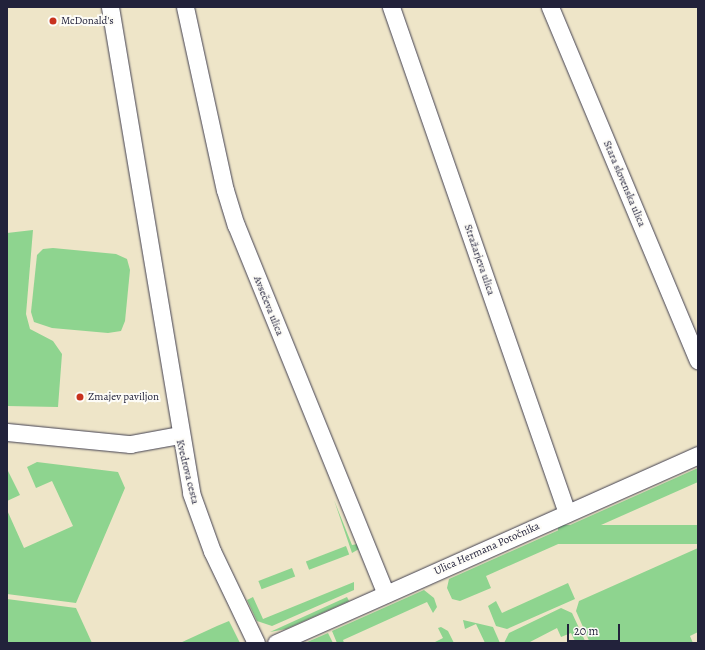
<!DOCTYPE html>
<html>
<head>
<meta charset="utf-8">
<style>
	body { margin:0 }
	#map { position:relative; width:705px; height:650px; overflow:hidden; background:#eee5c8; font-family:Alegreya,serif }
	div>[style] { position:absolute }
	[style*='--x'] { left:calc(var(--x)*1px); top:calc(var(--y)*1px); width:calc(var(--w)*1px); rotate:calc(var(--a)*1deg) }
	.green>* { inset:0; background:#8ed48f; transform-origin:0 0 }
	.roads { filter:drop-shadow(0 0 1px #413f50) drop-shadow(0 0 1px #413f50) }
	.street>* { height:17px; margin:-8.5px; padding:0 8.5px; transform-origin:8.5px; border-radius:8.5px; background:#fff }
	.dots>* { width:11px; height:11px; translate:-50% -50%; box-sizing:border-box; border:2px solid #fdfcf7; border-radius:50% }
	span { translate:-50% -50%; white-space:nowrap; text-align:center; line-height:1.15; -webkit-text-stroke:4px #fdfcf7; paint-order:stroke }
	.poi-label { font-size:11px; color:#22223b }
	.left { translate:0 -50%; text-align:left }
	.street-label { font-size:11px; color:#22223b }
	.frame { position:absolute; inset:0; border:8px solid #22223b; pointer-events:none }
	.scale { position:absolute; left:567px; top:624px; width:53px; height:18px; box-sizing:border-box; border:2px solid #22223b; border-top:0; padding-left:5px; font-size:12px; line-height:14px; white-space:nowrap; color:#22223b; -webkit-text-stroke:3px #fdfcf7; paint-order:stroke }
</style>
</head>
<body>
<div id="map">
	<div class="green">
		<i style="clip-path:polygon(33px 230px,26px 314px,30px 329px,53px 341px,62px 354px,58px 407px,7px 406px,7px 233px)"></i>
		<i style="clip-path:polygon(53px 248px,116px 254px,127px 259px,130px 270px,125px 321px,121px 331px,108px 333px,52px 328px,34px 322px,31px 312px,37px 255px,43px 249px)"></i>
		<i style="clip-path:polygon(37px 462px,118px 472px,125px 488px,76px 603px,7px 594px,7px 510px,24px 548px,73px 526px,52px 481px,36px 488px,27px 467px)"></i>
		<i style="clip-path:polygon(698px 468px,698px 482px,486px 576px,491px 588px,460px 601px,452px 599px,447px 588px,449px 579px)"></i>
		<i style="clip-path:polygon(7px 469px,20px 495px,7px 501px)"></i>
		<i style="clip-path:polygon(334px 500px,352px 545px,358px 544px,359px 549px,352px 553px)"></i>
		<i style="left:698px;top:525px;width:19px;height:140px;rotate:90deg"></i>
		<i style="left:346px;top:546px;width:9px;height:43px;rotate:69deg"></i>
		<i style="clip-path:polygon(698px 548px,698px 632px,690px 636px,693px 643px,590px 643px,576px 611px,579px 601px)"></i>
		<i style="left:292px;top:568px;width:9px;height:36px;rotate:69deg"></i>
		<i style="clip-path:polygon(354px 582px,354px 590px,272px 626px,257px 621px,247px 600px,253px 597px,263px 619px)"></i>
		<i style="clip-path:polygon(568px 583px,575px 599px,507px 629px,496px 626px,488px 606px,496px 601px,502px 613px)"></i>
		<i style="clip-path:polygon(424px 590px,434px 598px,437px 607px,433px 613px,427px 602px,343px 640px,344px 643px,337px 643px,332px 631px)"></i>
		<i style="clip-path:polygon(347px 597px,349px 601px,286px 629px,270px 632px)"></i>
		<i style="clip-path:polygon(7px 599px,76px 608px,92px 643px,7px 643px)"></i>
		<i style="clip-path:polygon(561px 608px,572px 613px,586px 643px,576px 643px,571px 633px,561px 637px,557px 628px,528px 643px,504px 643px,509px 633px)"></i>
		<i style="clip-path:polygon(463px 620px,493px 627px,500px 643px,485px 643px,476px 624px,465px 629px)"></i>
		<i style="clip-path:polygon(229px 621px,240px 643px,180px 643px,217px 626px)"></i>
		<i style="clip-path:polygon(441px 627px,448px 631px,454px 643px,433px 643px,443px 638px,438px 628px)"></i>
		<i style="clip-path:polygon(328px 633px,333px 643px,305px 643px)"></i>
	</div>
	<div class="roads">
		<div class="street">
			<i style="--x:110;--y:7;--w:493;--a:80.5"></i>
			<i style="--x:191;--y:493;--w:62;--a:70.1"></i>
			<i style="--x:212;--y:551;--w:102;--a:64.4"></i>
			<i style="--x:185;--y:7;--w:187;--a:77.7"></i>
			<i style="--x:225;--y:190;--w:37;--a:73"></i>
			<i style="--x:236;--y:225;--w:398;--a:67.9"></i>
			<i style="--x:391;--y:7;--w:536;--a:70.82"></i>
			<i style="--x:550;--y:7;--w:383;--a:67.3"></i>
			<i style="--x:7;--y:432;--w:124;--a:5.6"></i>
			<i style="--x:130;--y:444;--w:51;--a:-10.2"></i>
			<i style="--x:276;--y:643;--w:462;--a:-24"></i>
		</div>
	</div>
	<div class="dots">
		<i style="left:53px;top:21px;background:#c8321e"></i>
		<i style="left:80px;top:397px;background:#c8321e"></i>
	</div>
	<div class="poi-label">
		<span class="left" style="left:61px;top:21px">McDonald's</span>
		<span class="left" style="left:88px;top:397px">Zmajev paviljon</span>
	</div>
	<div class="street-label">
		<span style="left:624px;top:184px;rotate:67deg">Stara slovenska ulica</span>
		<span style="left:479px;top:260px;rotate:71deg">Stražarjeva ulica</span>
		<span style="left:268px;top:306px;rotate:68deg">Avsečeva ulica</span>
		<span style="left:187px;top:472px;rotate:76deg">Kvedrova cesta</span>
		<span style="left:487px;top:549px;rotate:-24deg">Ulica Hermana Potočnika</span>
	</div>
	<div class="frame"></div>
	<div class="scale">20 m</div>
</div>
</body>
</html>
